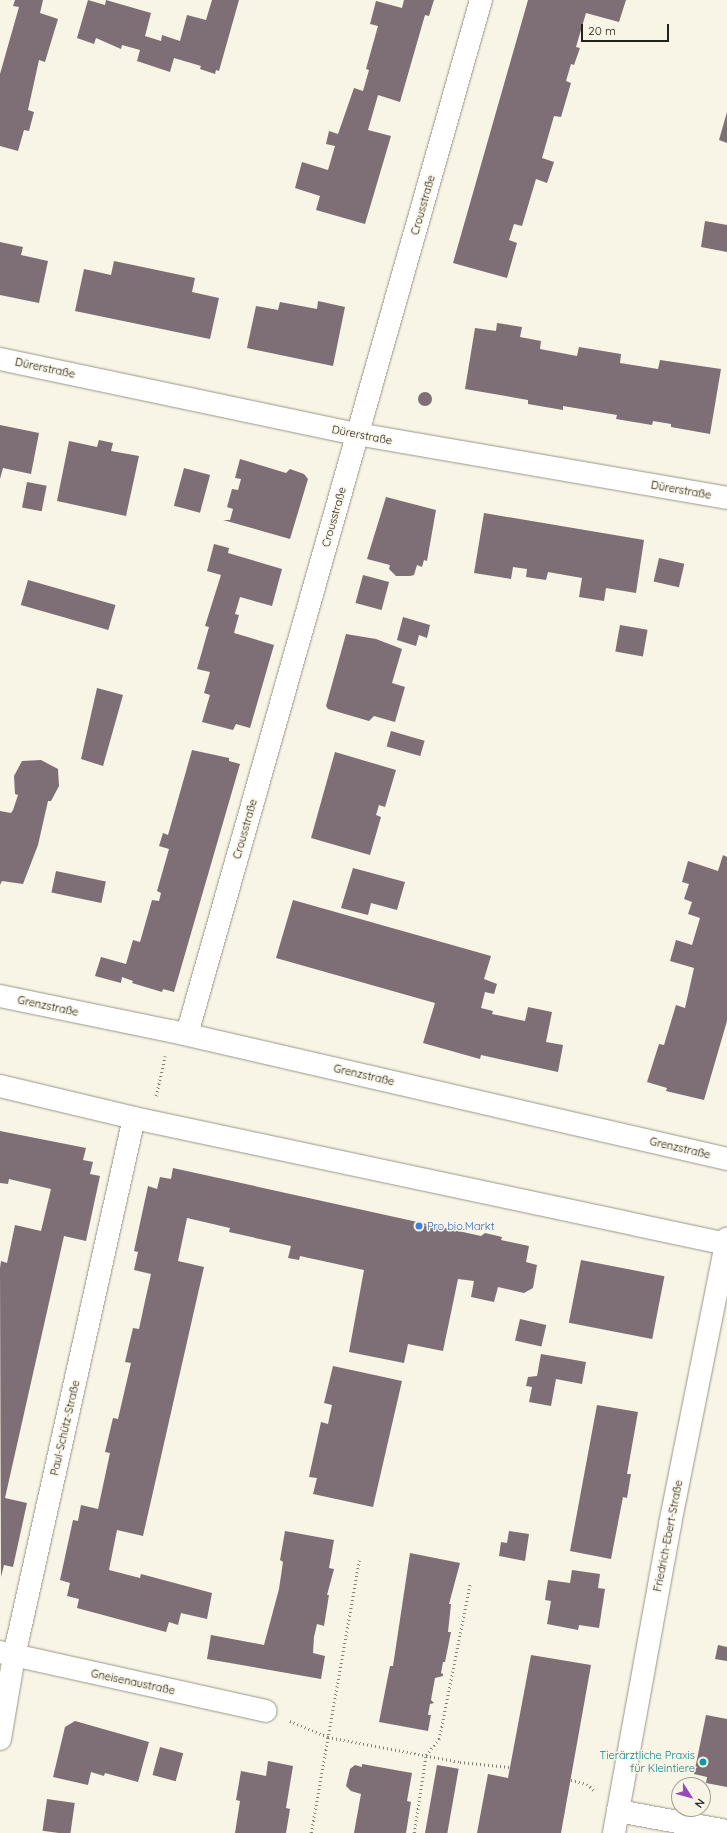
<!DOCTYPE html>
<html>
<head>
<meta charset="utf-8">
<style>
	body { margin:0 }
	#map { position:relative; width:727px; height:1833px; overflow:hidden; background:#f8f4e6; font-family:Quicksand,sans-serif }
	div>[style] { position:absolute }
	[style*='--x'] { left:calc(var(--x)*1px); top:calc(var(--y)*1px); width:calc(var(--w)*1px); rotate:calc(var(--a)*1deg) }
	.building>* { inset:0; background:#7d6f75; transform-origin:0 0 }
	.round { border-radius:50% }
	.path>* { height:2.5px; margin-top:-1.25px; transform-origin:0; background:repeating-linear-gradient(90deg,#848278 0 1px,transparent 0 4px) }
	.roads { filter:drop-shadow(0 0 1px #999689) drop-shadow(0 0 1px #999689) }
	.minor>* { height:22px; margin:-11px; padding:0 11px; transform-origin:11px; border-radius:11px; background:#fff }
	.dots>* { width:11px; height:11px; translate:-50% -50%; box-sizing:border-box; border:2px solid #f8f4e6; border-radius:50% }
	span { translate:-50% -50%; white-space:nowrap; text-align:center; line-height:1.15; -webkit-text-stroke:3px #f8f4e6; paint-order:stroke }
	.street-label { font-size:11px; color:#22211b }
	.shop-label { font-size:11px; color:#366cbe }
	.left { translate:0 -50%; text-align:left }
	.culture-label { font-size:11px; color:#0d838f }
	.right { translate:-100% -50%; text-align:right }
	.north { position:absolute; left:671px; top:1777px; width:40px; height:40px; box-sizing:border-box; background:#f8f4e6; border:1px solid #a2a095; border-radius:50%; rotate:126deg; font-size:11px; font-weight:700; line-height:16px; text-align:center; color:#22211b }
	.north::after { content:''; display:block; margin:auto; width:14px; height:18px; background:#984abb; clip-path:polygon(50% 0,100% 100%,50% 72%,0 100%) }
	.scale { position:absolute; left:581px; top:24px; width:88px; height:18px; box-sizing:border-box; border:2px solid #22211b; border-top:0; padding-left:5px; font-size:12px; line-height:14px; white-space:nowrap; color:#22211b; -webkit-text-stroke:3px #f8f4e6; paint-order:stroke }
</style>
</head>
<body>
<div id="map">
	<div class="building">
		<i style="clip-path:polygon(15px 0,43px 0,40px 13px,58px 19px,45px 62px,39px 60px,28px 110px,34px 112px,29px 131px,24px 130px,18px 151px,0 146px,0 74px,19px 7px,13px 6px)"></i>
		<i style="clip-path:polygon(88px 0,105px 5px,106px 0,151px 13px,145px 36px,161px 41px,162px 35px,180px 41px,187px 15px,206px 20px,212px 0,239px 0,219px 71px,216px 70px,215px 74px,200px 69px,201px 66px,174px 58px,170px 72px,137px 61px,140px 50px,122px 45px,121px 49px,96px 38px,94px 44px,77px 38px)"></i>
		<i style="clip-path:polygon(404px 0,434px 0,429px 16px,425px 15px,400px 102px,378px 95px,368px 130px,391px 136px,365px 224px,316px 210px,320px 196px,295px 188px,302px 162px,328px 170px,335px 146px,326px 144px,329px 131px,338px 134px,354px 88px,363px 91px,369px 70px,366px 69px,378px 26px,370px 24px,376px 1px,402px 8px)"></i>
		<i style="clip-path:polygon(528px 0,626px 0,619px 22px,586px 13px,576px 47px,580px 48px,574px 65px,571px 64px,566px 81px,571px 83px,561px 117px,554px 116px,542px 158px,554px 162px,547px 183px,536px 179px,522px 226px,514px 224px,509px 240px,517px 243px,507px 278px,453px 263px)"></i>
		<i style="clip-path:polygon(727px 112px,727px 143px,719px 140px)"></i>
		<i style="clip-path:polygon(705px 221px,727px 225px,727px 252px,701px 247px)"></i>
		<i style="clip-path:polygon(0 242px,23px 247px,21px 255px,48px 261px,39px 303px,0 295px)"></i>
		<i style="clip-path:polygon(114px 261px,195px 278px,192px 292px,219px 298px,210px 339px,75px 311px,84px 269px,111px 275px)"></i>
		<i style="clip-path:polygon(318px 301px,345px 307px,333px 366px,247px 348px,256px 306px,278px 310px,280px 302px,317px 309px)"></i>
		<i style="clip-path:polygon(497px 323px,522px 327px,520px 337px,541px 341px,540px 349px,577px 356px,579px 347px,621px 354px,620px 363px,658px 369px,660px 360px,721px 369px,710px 434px,671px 427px,671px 424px,653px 421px,652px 425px,616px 419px,617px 415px,563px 406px,563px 410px,528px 404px,528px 400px,465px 389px,475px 328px,496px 331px)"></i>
		<i class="round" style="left:418px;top:392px;width:14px;height:14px"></i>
		<i style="clip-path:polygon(0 425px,39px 433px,31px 474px,3px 468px,0 479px)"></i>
		<i style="clip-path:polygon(99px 440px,113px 443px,111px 451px,139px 456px,126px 516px,57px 501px,69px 441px,97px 447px)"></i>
		<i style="clip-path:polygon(240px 459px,286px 473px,290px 469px,304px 474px,308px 479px,290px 539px,223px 520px,230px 520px,233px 509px,227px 507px,232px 489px,238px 490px,241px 479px,235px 478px)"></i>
		<i style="left:184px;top:468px;width:27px;height:39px;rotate:15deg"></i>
		<i style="left:27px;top:482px;width:20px;height:26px;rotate:11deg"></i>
		<i style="clip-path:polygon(386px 497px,436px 510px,427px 561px,424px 560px,422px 567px,417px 565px,414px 575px,410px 576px,396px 576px,389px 569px,390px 565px,367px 559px)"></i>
		<i style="clip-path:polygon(484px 513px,644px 540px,636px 593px,606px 588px,604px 601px,579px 597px,582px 578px,548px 572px,546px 580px,526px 577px,527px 569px,513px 567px,511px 579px,474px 573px)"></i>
		<i style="clip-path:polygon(214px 544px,229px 548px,228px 553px,282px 569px,272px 606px,240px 597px,235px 614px,239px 615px,234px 633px,274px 645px,250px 728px,236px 724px,233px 730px,202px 722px,210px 695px,204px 693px,210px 672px,197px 669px,209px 627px,205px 626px,221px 575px,207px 571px)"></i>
		<i style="left:659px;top:558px;width:26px;height:24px;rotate:13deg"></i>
		<i style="left:363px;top:575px;width:27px;height:29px;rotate:15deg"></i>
		<i style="left:28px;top:580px;width:91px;height:26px;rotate:16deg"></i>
		<i style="clip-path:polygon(403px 617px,430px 625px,427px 638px,419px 635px,416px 646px,397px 640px)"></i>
		<i style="left:620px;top:625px;width:28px;height:27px;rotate:10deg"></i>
		<i style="clip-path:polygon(346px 634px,376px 639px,402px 649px,392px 683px,405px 687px,395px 722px,374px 716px,369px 721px,328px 709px,326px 706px)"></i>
		<i style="clip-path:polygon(97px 688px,123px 695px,103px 766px,81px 759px)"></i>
		<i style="left:391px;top:731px;width:35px;height:16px;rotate:16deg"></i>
		<i style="clip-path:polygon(192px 750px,229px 758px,229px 761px,240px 764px,174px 992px,163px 989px,162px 992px,132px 983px,133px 981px,122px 977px,121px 983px,95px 976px,101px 957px,126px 964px,133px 940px,140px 942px,152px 900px,159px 901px,161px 893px,157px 891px,169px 849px,159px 846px,163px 833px,168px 835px)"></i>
		<i style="clip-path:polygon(335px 752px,396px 770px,385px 807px,379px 805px,376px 815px,381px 817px,370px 855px,311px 838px)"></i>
		<i style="clip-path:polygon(41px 760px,58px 769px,59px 786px,51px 801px,48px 801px,38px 845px,23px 884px,2px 881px,0 885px,0 811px,11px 813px,13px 810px,18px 795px,15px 794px,14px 776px,22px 761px)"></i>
		<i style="clip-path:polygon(723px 855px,727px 857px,727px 1021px,704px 1100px,666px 1091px,667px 1088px,647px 1082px,659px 1044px,664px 1045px,676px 1005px,685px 1008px,694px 968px,670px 961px,676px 940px,692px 945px,700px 918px,688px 914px,692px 902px,684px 899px,689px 884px,682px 882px,688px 861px,718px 871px)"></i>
		<i style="clip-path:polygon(353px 868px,405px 882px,397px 910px,371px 903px,368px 915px,341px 908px)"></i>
		<i style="left:56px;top:871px;width:51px;height:22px;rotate:12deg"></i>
		<i style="clip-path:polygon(293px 900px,491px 956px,484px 979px,497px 984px,494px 994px,485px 992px,481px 1008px,493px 1011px,492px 1014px,525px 1021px,528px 1007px,552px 1012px,546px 1042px,563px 1045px,558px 1072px,481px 1055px,480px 1059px,423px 1043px,435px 1003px,276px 958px)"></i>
		<i style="clip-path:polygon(0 1131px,86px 1148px,83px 1160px,93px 1162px,90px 1174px,100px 1176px,86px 1241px,64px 1236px,5px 1498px,27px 1503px,13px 1567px,4px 1565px,1px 1577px,0 1268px,1px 1261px,7px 1263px,15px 1225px,41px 1231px,51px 1189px,9px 1179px,8px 1184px,0 1183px)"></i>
		<i style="clip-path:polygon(173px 1168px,481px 1236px,485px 1233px,502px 1237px,501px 1240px,529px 1246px,526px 1262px,537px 1265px,533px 1288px,524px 1293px,498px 1287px,494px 1302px,471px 1297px,474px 1281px,458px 1279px,443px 1351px,408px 1344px,404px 1363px,349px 1352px,364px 1270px,300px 1256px,299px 1260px,288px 1258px,291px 1246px,229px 1232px,230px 1228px,187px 1218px,178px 1261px,204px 1267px,143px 1536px,117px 1530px,109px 1570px,140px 1578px,141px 1574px,212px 1593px,207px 1619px,181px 1613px,178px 1625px,169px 1622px,166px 1632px,77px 1608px,79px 1599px,67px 1596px,70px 1583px,60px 1580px,73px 1520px,78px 1521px,81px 1505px,98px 1509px,110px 1453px,105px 1452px,113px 1418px,118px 1419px,131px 1363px,125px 1362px,133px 1328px,139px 1329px,145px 1301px,151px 1274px,134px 1270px,138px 1252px,134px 1251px,148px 1186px,157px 1189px,160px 1177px,171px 1179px)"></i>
		<i style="left:581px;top:1260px;width:85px;height:64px;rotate:11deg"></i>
		<i style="left:520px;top:1319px;width:27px;height:22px;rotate:13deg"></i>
		<i style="clip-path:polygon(541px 1354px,586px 1362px,582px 1384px,556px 1379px,551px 1406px,529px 1402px,532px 1387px,526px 1386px,528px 1377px,537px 1376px)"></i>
		<i style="clip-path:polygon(333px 1366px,402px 1381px,373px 1507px,313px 1494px,317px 1478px,309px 1477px,321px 1422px,328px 1424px,332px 1405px,324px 1403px)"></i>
		<i style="clip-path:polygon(597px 1405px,638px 1412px,627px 1474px,631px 1474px,627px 1498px,623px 1497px,611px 1559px,570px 1551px)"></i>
		<i style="clip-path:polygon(285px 1531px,334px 1540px,329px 1568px,334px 1569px,327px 1595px,329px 1595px,324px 1626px,317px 1624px,314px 1637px,313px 1653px,325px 1656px,321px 1679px,207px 1659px,211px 1635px,264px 1645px,279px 1589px,283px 1562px,280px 1560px)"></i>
		<i style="clip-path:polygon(509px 1531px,529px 1534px,525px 1561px,499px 1556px,501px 1542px,507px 1543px)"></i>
		<i style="clip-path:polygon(410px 1553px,460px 1563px,449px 1604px,451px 1604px,448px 1632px,451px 1632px,445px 1662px,443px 1662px,441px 1673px,443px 1674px,443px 1676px,435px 1678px,431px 1700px,434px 1703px,430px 1704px,428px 1715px,431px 1715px,428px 1731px,379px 1722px,390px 1666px,393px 1666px)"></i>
		<i style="clip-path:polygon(572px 1570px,600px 1574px,598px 1588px,605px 1589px,599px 1628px,579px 1625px,578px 1630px,547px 1624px,551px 1601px,545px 1600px,548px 1580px,570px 1583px)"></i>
		<i style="clip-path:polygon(718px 1645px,727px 1647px,727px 1661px,715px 1659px)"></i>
		<i style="clip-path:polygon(531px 1655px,591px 1665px,561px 1833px,477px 1833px,488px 1774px,508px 1778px)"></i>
		<i style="clip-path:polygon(706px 1715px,727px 1719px,727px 1787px,706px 1783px,707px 1777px,694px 1774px)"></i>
		<i style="clip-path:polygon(75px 1721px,149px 1742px,138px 1782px,105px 1773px,104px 1776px,91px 1772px,88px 1785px,53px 1777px,65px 1727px)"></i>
		<i style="left:160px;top:1747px;width:24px;height:29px;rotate:15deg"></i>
		<i style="clip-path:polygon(268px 1761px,293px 1766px,286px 1808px,290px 1809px,286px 1833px,235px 1833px,240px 1801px,236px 1800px,241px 1771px,266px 1776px)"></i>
		<i style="clip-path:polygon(362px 1764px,412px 1773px,407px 1801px,411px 1802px,406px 1833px,354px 1833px,361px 1794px,351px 1791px,346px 1786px,350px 1769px,355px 1765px,362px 1767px)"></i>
		<i style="left:437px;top:1765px;width:22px;height:69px;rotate:10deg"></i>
		<i style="left:47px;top:1799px;width:28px;height:32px;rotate:8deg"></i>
	</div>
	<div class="path">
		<i style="--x:156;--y:1096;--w:41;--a:-77.3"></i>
		<i style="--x:290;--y:1721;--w:41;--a:22.8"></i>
		<i style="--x:328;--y:1737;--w:134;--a:10.7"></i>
		<i style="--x:460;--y:1762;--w:50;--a:5.7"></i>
		<i style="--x:571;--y:1780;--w:16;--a:14"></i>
		<i style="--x:587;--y:1784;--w:11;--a:41"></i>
		<i style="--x:311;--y:1833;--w:277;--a:-80"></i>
		<i style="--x:414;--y:1833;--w:79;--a:-81.3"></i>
		<i style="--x:426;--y:1755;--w:21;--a:-51"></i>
		<i style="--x:439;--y:1739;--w:158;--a:-78.7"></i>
	</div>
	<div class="roads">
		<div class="minor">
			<i style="--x:0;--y:359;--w:365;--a:11.9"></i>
			<i style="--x:357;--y:434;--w:375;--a:9.8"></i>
			<i style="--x:0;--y:996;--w:175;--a:11.6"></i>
			<i style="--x:171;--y:1031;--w:571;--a:12.96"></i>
			<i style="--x:187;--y:1034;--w:1075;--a:-74.13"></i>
			<i style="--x:0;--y:1086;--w:138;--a:13.4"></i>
			<i style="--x:134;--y:1118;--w:606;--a:12"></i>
			<i style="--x:0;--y:1652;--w:272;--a:12.5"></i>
			<i style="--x:0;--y:1739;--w:84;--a:-80.4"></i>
			<i style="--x:14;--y:1656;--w:551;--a:-77.43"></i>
			<i style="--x:618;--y:1811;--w:111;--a:10.4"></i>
			<i style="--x:614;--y:1833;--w:314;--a:-79.7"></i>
			<i style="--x:670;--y:1524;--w:291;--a:-78.7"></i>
		</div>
	</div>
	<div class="dots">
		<i style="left:419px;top:1226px;background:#3f7fe0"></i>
		<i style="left:703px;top:1762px;background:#0f9aa8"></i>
	</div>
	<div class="street-label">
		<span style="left:423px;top:205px;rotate:-74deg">Crousstraße</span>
		<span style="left:45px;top:368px;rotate:12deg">Dürerstraße</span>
		<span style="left:362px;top:435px;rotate:11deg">Dürerstraße</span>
		<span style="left:681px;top:490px;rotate:10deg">Dürerstraße</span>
		<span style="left:334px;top:517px;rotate:-74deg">Crousstraße</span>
		<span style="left:245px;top:829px;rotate:-74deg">Crousstraße</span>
		<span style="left:48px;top:1006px;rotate:12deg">Grenzstraße</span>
		<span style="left:364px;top:1075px;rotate:13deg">Grenzstraße</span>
		<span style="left:680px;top:1148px;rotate:13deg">Grenzstraße</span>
		<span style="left:65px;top:1428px;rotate:-77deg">Paul-Schütz-Straße</span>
		<span style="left:668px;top:1536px;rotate:-79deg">Friedrich-Ebert-Straße</span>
		<span style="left:133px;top:1682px;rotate:12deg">Gneisenaustraße</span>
	</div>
	<div class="shop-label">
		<span class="left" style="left:427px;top:1226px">Pro bio.Markt</span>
	</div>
	<div class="culture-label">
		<span class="right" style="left:695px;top:1762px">Tierärztliche Praxis<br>für Kleintiere</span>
	</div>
	<div class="north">N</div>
	<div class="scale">20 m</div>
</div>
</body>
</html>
